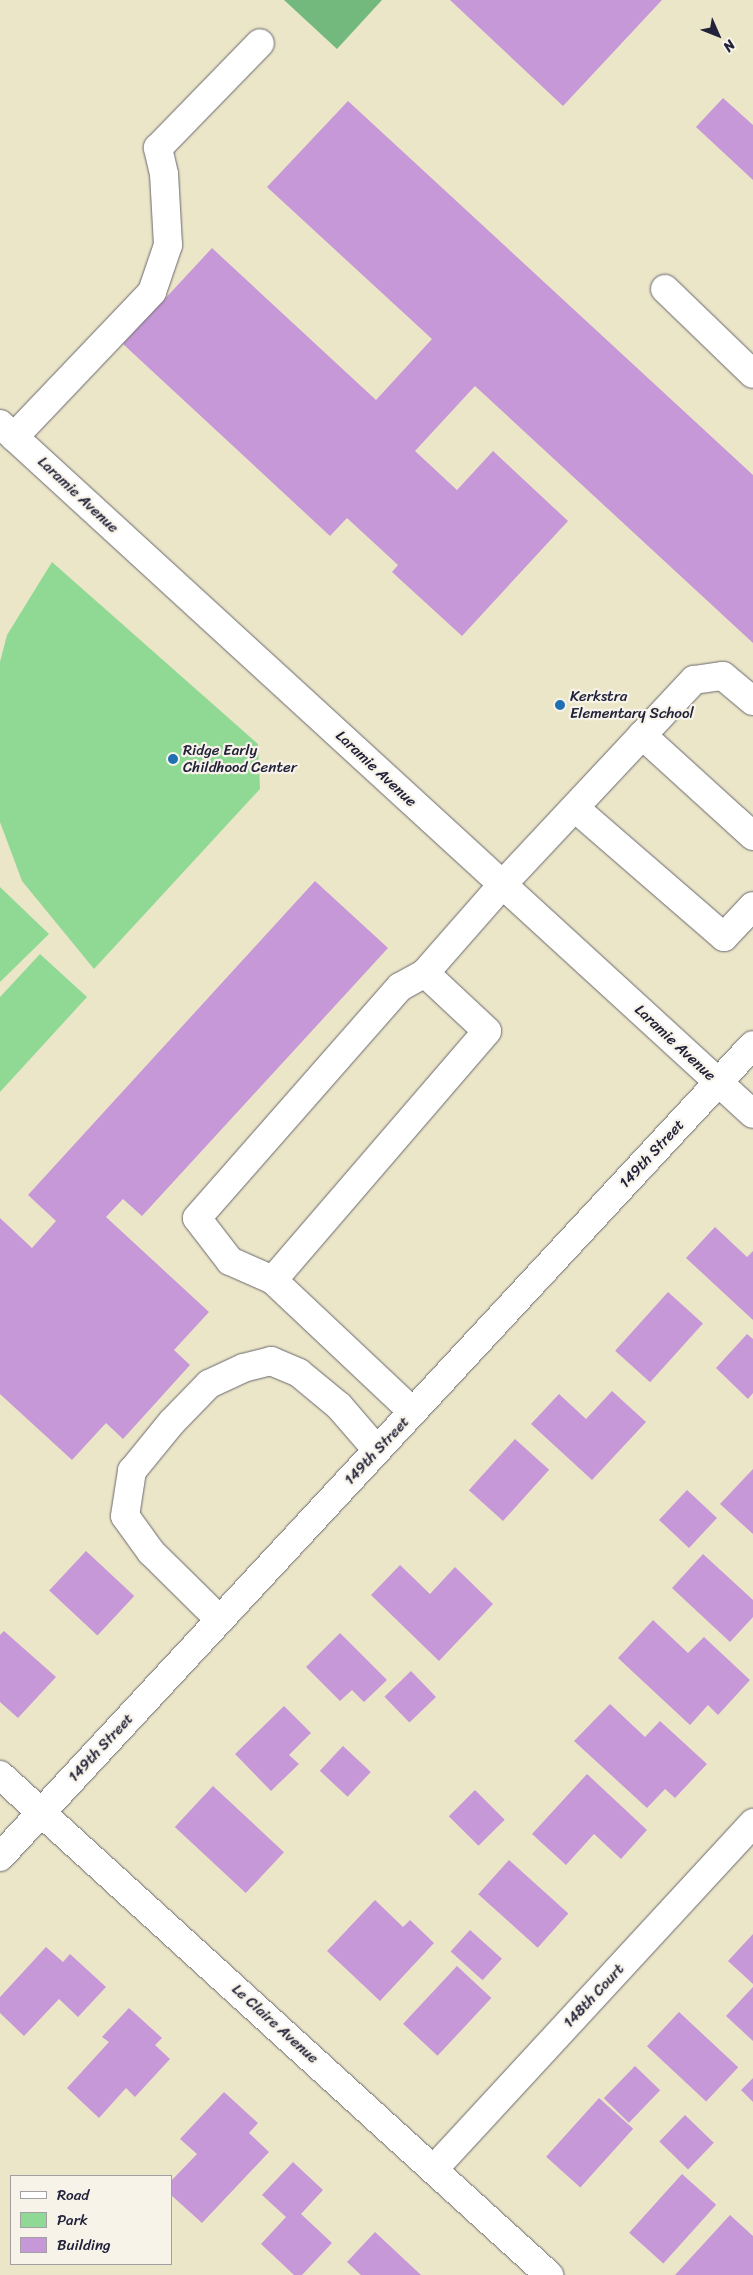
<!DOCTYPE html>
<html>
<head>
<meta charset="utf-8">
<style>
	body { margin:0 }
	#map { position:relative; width:753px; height:2275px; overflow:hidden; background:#ece6c9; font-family:Sriracha,sans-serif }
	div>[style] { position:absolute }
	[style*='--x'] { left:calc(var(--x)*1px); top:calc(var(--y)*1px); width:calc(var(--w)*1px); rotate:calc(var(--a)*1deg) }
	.green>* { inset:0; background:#8fd995 }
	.forest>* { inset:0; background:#73b97e }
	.building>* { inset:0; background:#c798d7; transform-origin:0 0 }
	.roads { filter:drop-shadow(0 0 1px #69676d) drop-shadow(0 0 1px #69676d) }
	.minor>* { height:28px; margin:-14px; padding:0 14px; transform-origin:14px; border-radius:14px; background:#fff }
	.dots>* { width:14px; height:14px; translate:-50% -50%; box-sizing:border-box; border:2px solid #f7f3e8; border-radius:50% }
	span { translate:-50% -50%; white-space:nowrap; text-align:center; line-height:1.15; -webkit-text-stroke:4.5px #f7f3e8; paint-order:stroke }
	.street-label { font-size:15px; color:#22223b }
	.poi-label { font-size:15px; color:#22223b }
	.left { translate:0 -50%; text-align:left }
	.legend { position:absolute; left:10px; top:2175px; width:162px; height:90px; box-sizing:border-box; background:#f7f3e8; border:1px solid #a29fa3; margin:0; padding:6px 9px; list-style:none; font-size:15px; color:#22223b }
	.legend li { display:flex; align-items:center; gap:10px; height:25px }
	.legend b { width:25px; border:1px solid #a29fa3 }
	.north { position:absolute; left:693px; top:10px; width:50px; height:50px; -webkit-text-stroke:4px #f7f3e8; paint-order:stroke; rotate:134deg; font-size:14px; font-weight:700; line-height:20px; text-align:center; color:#22223b }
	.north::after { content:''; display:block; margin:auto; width:18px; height:22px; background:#22223b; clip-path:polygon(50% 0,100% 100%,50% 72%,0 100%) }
</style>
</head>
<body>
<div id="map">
	<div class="green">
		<i style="clip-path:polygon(52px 562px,258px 744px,260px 789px,94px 969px,22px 881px,0 822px,0 662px,7px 635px)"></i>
		<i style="clip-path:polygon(0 887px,49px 934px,0 982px)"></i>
		<i style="clip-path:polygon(40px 954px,87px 997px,0 1092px,0 997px)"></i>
	</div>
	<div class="forest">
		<i style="clip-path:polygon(284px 0,382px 0,337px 49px)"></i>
	</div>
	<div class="building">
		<i style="clip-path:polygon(450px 0,662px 0,563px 106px)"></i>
		<i style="clip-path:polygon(723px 98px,753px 125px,753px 180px,696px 127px)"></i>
		<i style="clip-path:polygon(348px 101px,753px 475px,753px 643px,475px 386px,415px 451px,457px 490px,493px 451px,568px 521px,462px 636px,392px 572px,398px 565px,347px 518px,330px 536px,123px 344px,212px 248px,376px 400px,432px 339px,267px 187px)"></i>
		<i style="clip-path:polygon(315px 881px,388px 948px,142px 1216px,123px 1199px,106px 1217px,209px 1312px,174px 1350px,190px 1365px,123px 1439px,106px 1423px,72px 1460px,0 1394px,0 1218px,32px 1248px,56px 1221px,28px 1195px)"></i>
		<i style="clip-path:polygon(715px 1227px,747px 1257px,753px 1251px,753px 1320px,686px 1258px)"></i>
		<i style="left:668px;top:1292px;width:47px;height:79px;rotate:42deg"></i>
		<i style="clip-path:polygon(747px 1334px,753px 1339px,753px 1393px,748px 1399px,716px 1368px)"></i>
		<i style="clip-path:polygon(612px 1391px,646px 1422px,592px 1480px,531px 1424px,559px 1394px,586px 1419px)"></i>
		<i style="left:515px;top:1439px;width:46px;height:69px;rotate:42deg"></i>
		<i style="clip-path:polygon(753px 1469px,753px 1534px,720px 1504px)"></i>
		<i style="left:687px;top:1490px;width:41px;height:41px;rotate:43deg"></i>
		<i style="left:86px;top:1551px;width:66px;height:54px;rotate:43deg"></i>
		<i style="clip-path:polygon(703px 1554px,753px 1600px,753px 1617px,730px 1642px,672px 1588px)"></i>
		<i style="clip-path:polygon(400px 1565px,430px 1594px,455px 1567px,493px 1604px,439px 1661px,371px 1595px)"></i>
		<i style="clip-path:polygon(653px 1620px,688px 1653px,704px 1637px,750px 1680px,718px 1715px,708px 1705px,690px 1725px,618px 1658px)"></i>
		<i style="clip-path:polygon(4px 1631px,56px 1677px,18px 1718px,0 1702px,0 1635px)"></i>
		<i style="clip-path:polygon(340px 1633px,387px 1680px,364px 1702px,352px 1690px,340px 1701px,306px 1667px)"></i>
		<i style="left:411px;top:1671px;width:36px;height:37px;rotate:46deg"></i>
		<i style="clip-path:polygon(610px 1704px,645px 1737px,660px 1721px,707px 1764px,675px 1798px,665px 1789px,647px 1808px,574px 1741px)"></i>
		<i style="clip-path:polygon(284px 1706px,311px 1733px,289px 1755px,299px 1764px,271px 1791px,235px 1754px)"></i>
		<i style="left:343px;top:1746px;width:38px;height:34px;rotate:43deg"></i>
		<i style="clip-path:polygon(587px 1774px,647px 1830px,621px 1859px,594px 1834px,566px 1865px,532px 1834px)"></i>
		<i style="left:213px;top:1786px;width:97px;height:56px;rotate:43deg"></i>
		<i style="left:475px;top:1790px;width:42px;height:37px;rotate:45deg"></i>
		<i style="left:509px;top:1860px;width:80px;height:46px;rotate:42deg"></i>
		<i style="clip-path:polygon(375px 1900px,403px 1927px,410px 1920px,434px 1943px,380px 2001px,327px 1951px)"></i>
		<i style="left:470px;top:1930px;width:43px;height:29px;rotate:42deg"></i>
		<i style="clip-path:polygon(753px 1934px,753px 1984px,728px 1961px)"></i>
		<i style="clip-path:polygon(46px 1947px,63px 1962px,70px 1954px,106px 1987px,78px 2017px,59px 1999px,24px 2036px,0 2013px,0 1997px)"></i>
		<i style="left:457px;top:1966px;width:47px;height:79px;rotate:43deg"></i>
		<i style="clip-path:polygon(753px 1987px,753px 2041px,726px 2016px)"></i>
		<i style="clip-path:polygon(129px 2008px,162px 2038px,155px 2045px,170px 2059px,135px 2097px,126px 2088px,99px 2118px,67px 2088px,109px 2042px,102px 2037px)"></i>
		<i style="left:679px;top:2012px;width:81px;height:47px;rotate:43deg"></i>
		<i style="left:635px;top:2066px;width:35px;height:45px;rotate:44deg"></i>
		<i style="clip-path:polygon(753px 2078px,753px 2102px,741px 2090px)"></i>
		<i style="clip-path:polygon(224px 2092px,258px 2123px,249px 2133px,269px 2152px,202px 2223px,171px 2195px,171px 2181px,197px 2154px,180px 2139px)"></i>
		<i style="left:599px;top:2098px;width:46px;height:79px;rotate:42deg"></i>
		<i style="left:685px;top:2115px;width:40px;height:37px;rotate:44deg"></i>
		<i style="clip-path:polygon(293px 2162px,323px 2190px,301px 2214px,332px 2243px,302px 2275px,294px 2275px,261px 2244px,286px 2217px,262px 2195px)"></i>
		<i style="left:682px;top:2174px;width:46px;height:79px;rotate:42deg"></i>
		<i style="clip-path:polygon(730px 2215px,753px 2236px,753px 2275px,675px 2275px)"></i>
		<i style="clip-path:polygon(375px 2232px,421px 2275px,361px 2275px,347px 2262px)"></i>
	</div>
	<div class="roads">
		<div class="minor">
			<i style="--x:665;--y:289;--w:122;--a:44"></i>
			<i style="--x:0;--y:424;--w:1021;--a:42.5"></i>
			<i style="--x:14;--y:437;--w:200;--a:-46.4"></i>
			<i style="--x:152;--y:292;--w:50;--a:-71.2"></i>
			<i style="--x:168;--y:245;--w:71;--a:-93.2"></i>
			<i style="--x:164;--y:174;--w:27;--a:-103"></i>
			<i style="--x:158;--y:148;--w:146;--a:-45.8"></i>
			<i style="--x:642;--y:735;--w:150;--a:42.3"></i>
			<i style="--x:575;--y:808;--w:197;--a:40.9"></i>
			<i style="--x:724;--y:937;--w:42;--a:-46.9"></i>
			<i style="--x:273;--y:1280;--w:328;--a:-49.3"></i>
			<i style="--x:487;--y:1031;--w:85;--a:-136.9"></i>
			<i style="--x:425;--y:973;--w:117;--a:-48.8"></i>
			<i style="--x:502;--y:885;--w:281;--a:-46.9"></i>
			<i style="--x:694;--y:680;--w:29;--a:-8"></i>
			<i style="--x:723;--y:676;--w:39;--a:40"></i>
			<i style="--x:413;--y:1412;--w:192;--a:-136.7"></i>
			<i style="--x:273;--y:1280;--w:47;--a:-156.2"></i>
			<i style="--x:230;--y:1261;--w:54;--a:-127.5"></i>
			<i style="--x:197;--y:1218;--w:308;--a:-48.7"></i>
			<i style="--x:400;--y:987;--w:29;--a:-29"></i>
			<i style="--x:220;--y:1620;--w:97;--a:-135.4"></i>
			<i style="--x:151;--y:1552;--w:44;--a:-125.8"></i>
			<i style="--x:125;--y:1516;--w:46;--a:-81.2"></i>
			<i style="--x:132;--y:1471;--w:63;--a:-50.8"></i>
			<i style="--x:172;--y:1422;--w:53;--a:-45.8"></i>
			<i style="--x:209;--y:1384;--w:38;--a:-25"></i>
			<i style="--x:243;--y:1368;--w:29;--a:-14"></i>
			<i style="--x:271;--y:1361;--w:30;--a:23"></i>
			<i style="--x:299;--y:1373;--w:52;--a:39.5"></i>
			<i style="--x:339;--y:1406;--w:58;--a:49.2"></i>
			<i style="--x:0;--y:1775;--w:743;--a:42.33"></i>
			<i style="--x:0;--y:1857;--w:1107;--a:-47.16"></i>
			<i style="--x:434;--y:2169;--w:471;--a:-47.3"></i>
		</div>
	</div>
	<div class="dots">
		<i style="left:560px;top:705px;background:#1f6fb2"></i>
		<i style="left:173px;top:759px;background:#1f6fb2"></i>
	</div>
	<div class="street-label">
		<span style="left:78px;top:495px;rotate:43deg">Laramie Avenue</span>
		<span style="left:376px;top:769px;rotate:43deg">Laramie Avenue</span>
		<span style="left:675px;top:1043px;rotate:43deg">Laramie Avenue</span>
		<span style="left:652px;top:1154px;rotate:-47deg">149th Street</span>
		<span style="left:377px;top:1451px;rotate:-47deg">149th Street</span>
		<span style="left:101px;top:1748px;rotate:-47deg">149th Street</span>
		<span style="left:594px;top:1996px;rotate:-47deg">148th Court</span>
		<span style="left:275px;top:2024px;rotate:42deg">Le Claire Avenue</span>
	</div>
	<div class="poi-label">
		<span class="left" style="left:570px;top:705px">Kerkstra<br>Elementary School</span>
		<span class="left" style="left:183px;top:759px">Ridge Early<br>Childhood Center</span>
	</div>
	<ul class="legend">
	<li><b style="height:6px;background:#fff"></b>Road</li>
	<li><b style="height:14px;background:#8fd995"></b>Park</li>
	<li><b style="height:14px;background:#c798d7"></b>Building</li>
	</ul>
	<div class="north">N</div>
</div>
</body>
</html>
